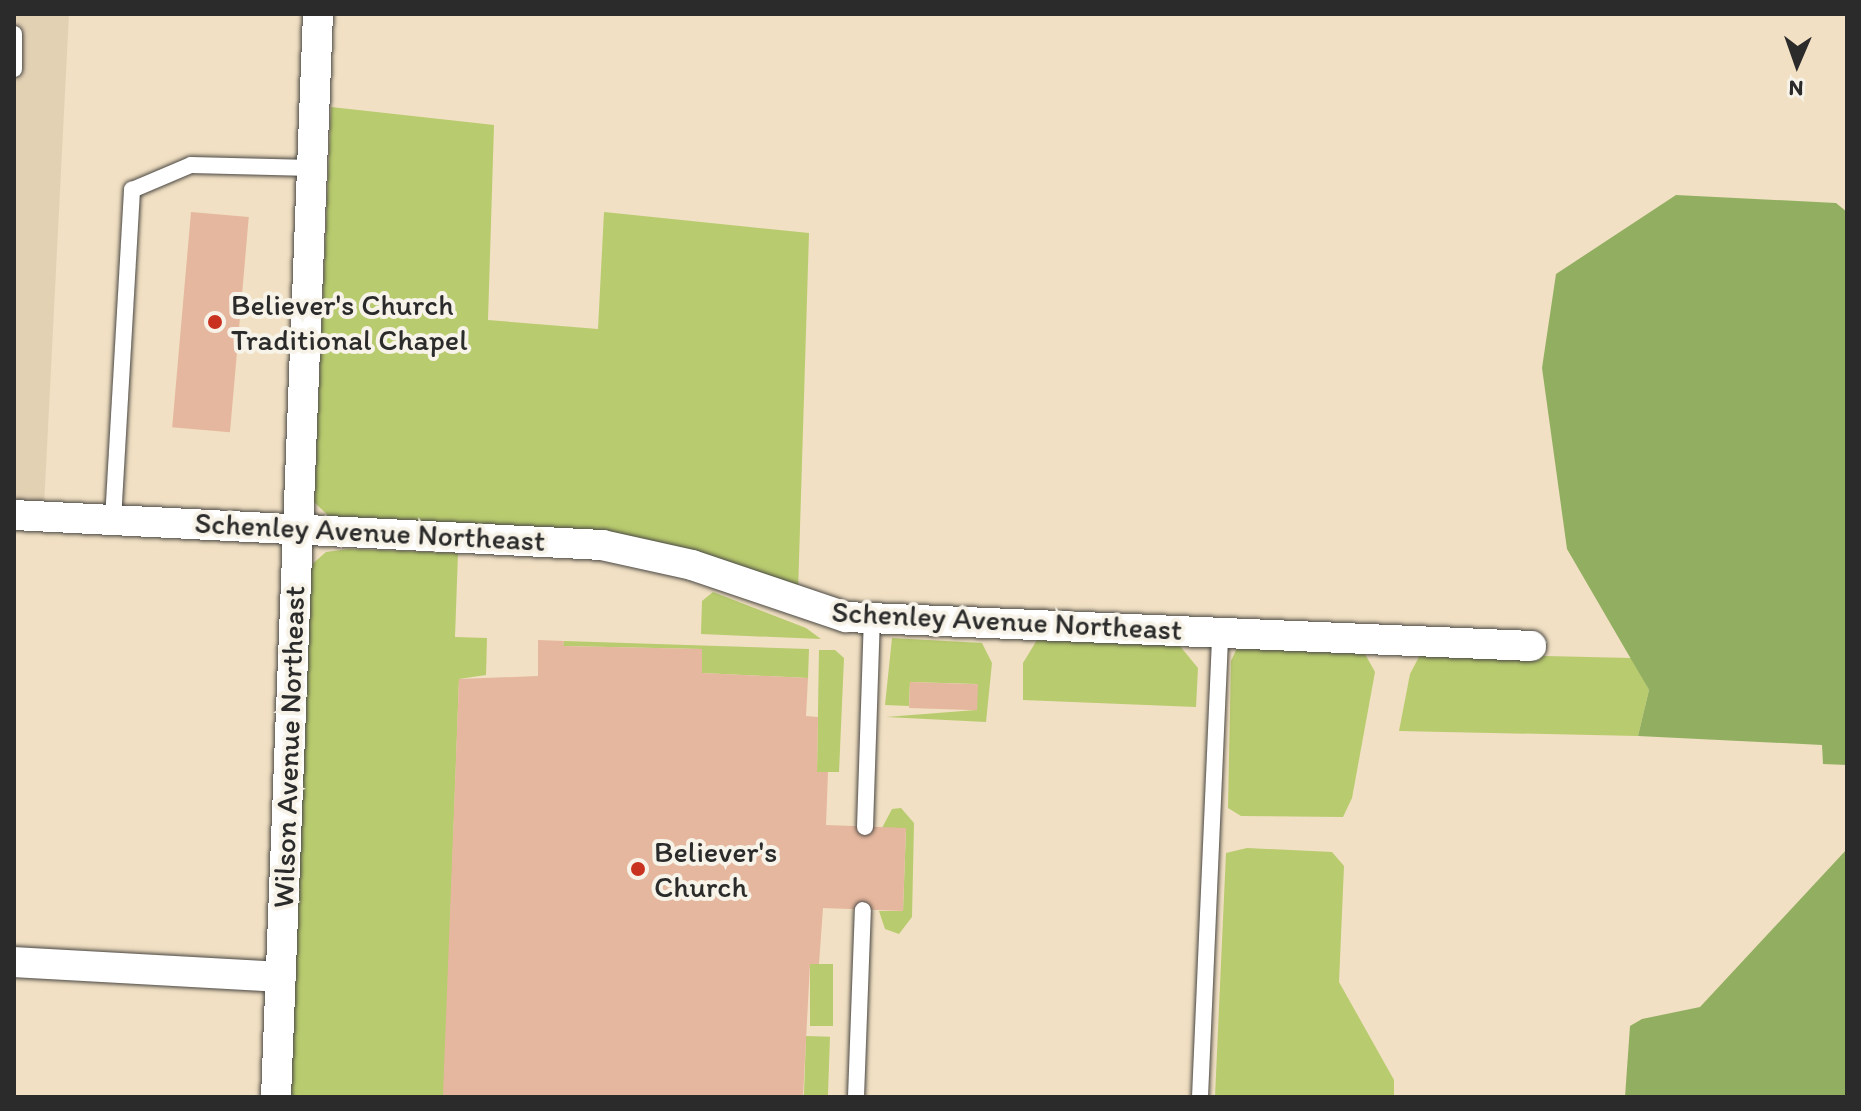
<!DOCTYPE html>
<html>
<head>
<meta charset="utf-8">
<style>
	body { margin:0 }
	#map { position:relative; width:1861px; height:1111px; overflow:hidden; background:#f1e0c3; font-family:Itim,sans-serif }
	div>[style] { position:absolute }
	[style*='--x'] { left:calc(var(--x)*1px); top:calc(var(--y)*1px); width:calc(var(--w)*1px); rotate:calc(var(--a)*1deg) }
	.built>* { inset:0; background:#e3d1b4 }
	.green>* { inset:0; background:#b8cb6e; transform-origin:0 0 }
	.forest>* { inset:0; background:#92af61 }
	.building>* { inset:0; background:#e5b79e; transform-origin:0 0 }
	.roads { filter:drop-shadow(0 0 2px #494642) drop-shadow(0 0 2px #494642) }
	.service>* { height:16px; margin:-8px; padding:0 8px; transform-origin:8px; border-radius:8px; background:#fff }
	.minor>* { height:30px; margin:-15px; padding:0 15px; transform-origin:15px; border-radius:15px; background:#fff }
	.dots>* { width:22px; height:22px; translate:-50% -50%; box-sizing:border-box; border:4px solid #f7f3e8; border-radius:50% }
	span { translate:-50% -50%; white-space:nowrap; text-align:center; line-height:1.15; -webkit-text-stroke:8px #f7f3e8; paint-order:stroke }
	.poi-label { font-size:30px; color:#2b2b2b }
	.left { translate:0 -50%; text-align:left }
	.street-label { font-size:30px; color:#2b2b2b }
	.frame { position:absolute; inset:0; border:16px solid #2b2b2b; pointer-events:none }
	.north { position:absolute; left:1757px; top:24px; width:80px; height:80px; -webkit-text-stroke:6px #f7f3e8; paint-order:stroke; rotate:182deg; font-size:22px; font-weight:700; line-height:32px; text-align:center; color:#2b2b2b }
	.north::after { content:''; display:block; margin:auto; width:28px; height:36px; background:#2b2b2b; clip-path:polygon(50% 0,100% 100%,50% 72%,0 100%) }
</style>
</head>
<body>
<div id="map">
	<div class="built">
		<i style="clip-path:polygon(14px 14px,69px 14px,44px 507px,14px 505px)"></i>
	</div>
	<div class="green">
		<i style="clip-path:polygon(331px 107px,494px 125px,488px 320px,598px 329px,604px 212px,809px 233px,798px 593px,696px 552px,332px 519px,314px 502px)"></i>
		<i style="clip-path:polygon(349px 549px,458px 553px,455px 637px,487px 638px,486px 675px,459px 679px,444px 1095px,493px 1097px,291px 1097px,310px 566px,326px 552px)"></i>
		<i style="clip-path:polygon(713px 592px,806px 628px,821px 639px,701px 634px,702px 601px)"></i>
		<i style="clip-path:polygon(892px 638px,982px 643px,992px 663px,986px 722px,886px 717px,976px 710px,977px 684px,910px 682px,909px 706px,885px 705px)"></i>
		<i style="clip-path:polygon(1037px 640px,1179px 645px,1198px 668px,1196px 707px,1023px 700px,1023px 663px)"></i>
		<i style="clip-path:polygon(564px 641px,809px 649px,808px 678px,702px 673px,702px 649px,563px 646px)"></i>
		<i style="clip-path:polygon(1237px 648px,1365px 654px,1375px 672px,1352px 798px,1343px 817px,1241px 816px,1228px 808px,1231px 661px)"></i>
		<i style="clip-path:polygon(819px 650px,835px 650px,844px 658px,839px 772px,817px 772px)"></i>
		<i style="clip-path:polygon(1421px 653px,1631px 658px,1649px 690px,1638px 736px,1399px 731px,1410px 674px)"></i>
		<i style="clip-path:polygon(901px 808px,914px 823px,912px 917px,899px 934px,885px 929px,879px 911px,903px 911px,906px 829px,882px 828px,892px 809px)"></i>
		<i style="clip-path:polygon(1247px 848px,1332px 852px,1344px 866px,1339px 982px,1394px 1080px,1394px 1097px,1215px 1097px,1226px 853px)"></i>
		<i style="left:810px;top:964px;width:23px;height:62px"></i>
		<i style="left:806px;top:1036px;width:24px;height:61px;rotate:2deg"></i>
	</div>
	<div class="forest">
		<i style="clip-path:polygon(1676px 195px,1836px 203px,1847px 212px,1847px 765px,1823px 764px,1822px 745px,1638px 736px,1649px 690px,1567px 549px,1542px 368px,1556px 274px)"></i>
		<i style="clip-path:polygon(1847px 849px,1847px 1097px,1625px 1097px,1630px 1026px,1642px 1019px,1700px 1007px)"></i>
	</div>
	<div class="building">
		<i style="left:191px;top:212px;width:58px;height:216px;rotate:5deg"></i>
		<i style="clip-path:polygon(538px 640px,564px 641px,563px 646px,702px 649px,702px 673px,808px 678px,806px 716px,818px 717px,817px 772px,828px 772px,826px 825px,906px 828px,903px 911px,823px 908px,819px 964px,810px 964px,803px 1097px,443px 1095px,459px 679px,538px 676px)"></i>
		<i style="left:910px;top:682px;width:68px;height:26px;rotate:2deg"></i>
	</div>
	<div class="roads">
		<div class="service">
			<i style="--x:14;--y:34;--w:35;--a:90"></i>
			<i style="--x:113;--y:520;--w:331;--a:-86.7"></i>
			<i style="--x:132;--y:190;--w:64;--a:-23"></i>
			<i style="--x:191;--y:165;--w:121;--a:1.4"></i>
			<i style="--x:865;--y:827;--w:210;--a:-88.1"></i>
			<i style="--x:856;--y:1097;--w:187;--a:-87.9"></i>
			<i style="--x:1200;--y:1097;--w:465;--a:-87.5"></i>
		</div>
		<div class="minor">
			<i style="--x:14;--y:515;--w:589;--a:2.92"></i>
			<i style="--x:602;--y:545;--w:92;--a:12.5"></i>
			<i style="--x:692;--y:565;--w:163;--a:18.7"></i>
			<i style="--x:846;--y:617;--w:686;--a:2.42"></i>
			<i style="--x:14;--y:962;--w:267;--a:3.2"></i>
			<i style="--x:276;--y:1097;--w:1084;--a:-87.78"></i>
		</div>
	</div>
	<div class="dots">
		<i style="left:215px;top:322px;background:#c8321e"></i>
		<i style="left:638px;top:869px;background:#c8321e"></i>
	</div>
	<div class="poi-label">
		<span class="left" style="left:231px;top:322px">Believer's Church<br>Traditional Chapel</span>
		<span class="left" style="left:654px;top:869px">Believer's<br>Church</span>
	</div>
	<div class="street-label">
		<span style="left:370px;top:532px;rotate:3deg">Schenley Avenue Northeast</span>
		<span style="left:1007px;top:621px;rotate:3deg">Schenley Avenue Northeast</span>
		<span style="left:289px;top:747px;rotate:-88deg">Wilson Avenue Northeast</span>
	</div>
	<div class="frame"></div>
	<div class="north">N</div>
</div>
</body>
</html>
